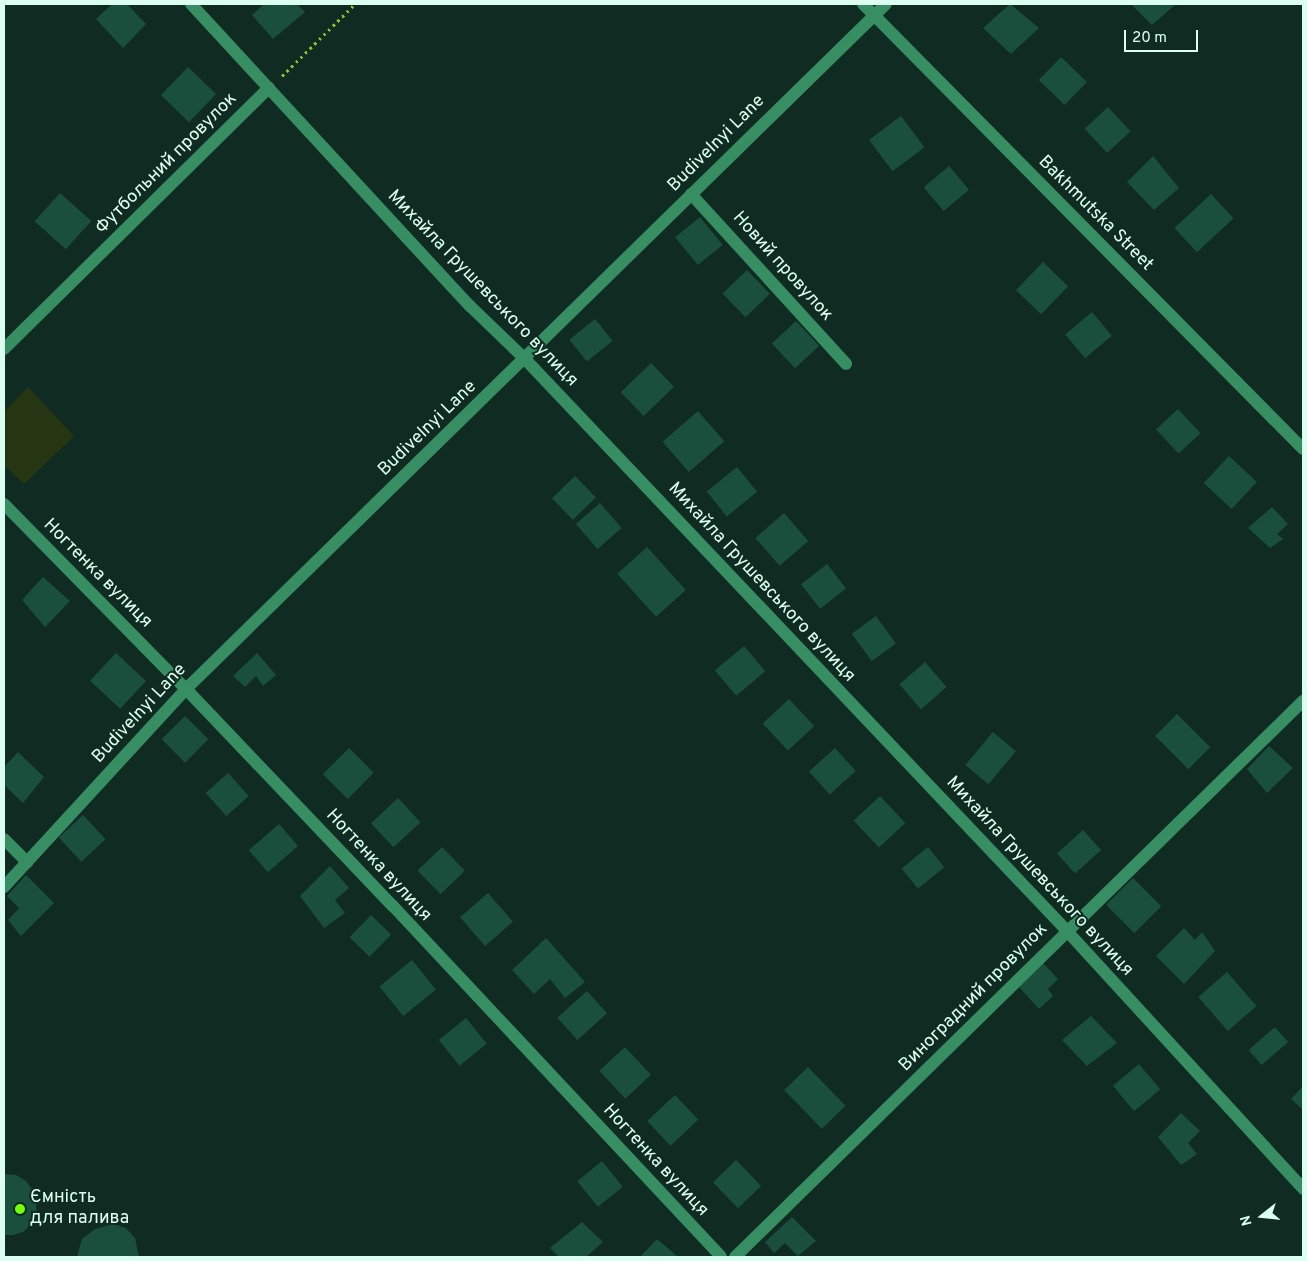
<!DOCTYPE html>
<html>
<head>
<meta charset="utf-8">
<style>
	body { margin:0 }
	#map { position:relative; width:1307px; height:1261px; overflow:hidden; background:#102c22; font-family:Overpass,sans-serif }
	div>[style] { position:absolute }
	[style*='--x'] { left:calc(var(--x)*1px); top:calc(var(--y)*1px); width:calc(var(--w)*1px); rotate:calc(var(--a)*1deg) }
	.green>* { inset:0; background:#273612 }
	.building>* { inset:0; background:#1a4e3d; transform-origin:0 0 }
	.path>* { height:3px; margin-top:-1.5px; transform-origin:0; background:repeating-linear-gradient(90deg,#86c429 0 2.5px,transparent 0 6.5px) }
	.minor>* { height:12px; margin:-6px; padding:0 6px; transform-origin:6px; border-radius:6px; background:#388e63 }
	.dots>* { width:14px; height:14px; translate:-50% -50%; box-sizing:border-box; border:2px solid #102c22; border-radius:50% }
	span { translate:-50% -50%; white-space:nowrap; text-align:center; line-height:1.15; -webkit-text-stroke:4px #102c22; paint-order:stroke }
	.street-label { font-size:18px; color:#dbfff0 }
	.poi-label { font-size:18px; color:#dbfff0 }
	.left { translate:0 -50%; text-align:left }
	.frame { position:absolute; inset:0; border:5px solid #dbfff0; pointer-events:none }
	.north { position:absolute; left:1237px; top:1191px; width:50px; height:50px; -webkit-text-stroke:4px #102c22; paint-order:stroke; rotate:254deg; font-size:14px; font-weight:700; line-height:20px; text-align:center; color:#dbfff0 }
	.north::after { content:''; display:block; margin:auto; width:18px; height:22px; background:#dbfff0; clip-path:polygon(50% 0,100% 100%,50% 72%,0 100%) }
	.scale { position:absolute; left:1124px; top:30px; width:74px; height:22px; box-sizing:border-box; border:2px solid #dbfff0; border-top:0; padding-left:6px; font-size:15px; line-height:18px; white-space:nowrap; color:#dbfff0; -webkit-text-stroke:4px #102c22; paint-order:stroke }
</style>
</head>
<body>
<div id="map">
	<div class="green">
		<i style="clip-path:polygon(28px 387px,74px 436px,24px 484px,4px 465px,4px 412px)"></i>
	</div>
	<div class="building">
		<i style="clip-path:polygon(112px 4px,127px 4px,146px 24px,123px 48px,96px 19px)"></i>
		<i style="clip-path:polygon(264px 4px,297px 4px,305px 12px,273px 39px,252px 15px)"></i>
		<i style="clip-path:polygon(1010px 4px,1039px 28px,1011px 54px,983px 28px)"></i>
		<i style="clip-path:polygon(1131px 4px,1176px 4px,1152px 25px)"></i>
		<i style="left:1061px;top:57px;width:36px;height:32px;rotate:44deg"></i>
		<i style="left:188px;top:67px;width:39px;height:39px;rotate:44deg"></i>
		<i style="left:1108px;top:107px;width:33px;height:32px;rotate:47deg"></i>
		<i style="left:901px;top:116px;width:39px;height:40px;rotate:53deg"></i>
		<i style="clip-path:polygon(1153px 156px,1179px 188px,1154px 210px,1127px 182px)"></i>
		<i style="left:949px;top:166px;width:31px;height:33px;rotate:50deg"></i>
		<i style="left:60px;top:193px;width:42px;height:38px;rotate:42deg"></i>
		<i style="left:1211px;top:194px;width:33px;height:50px;rotate:47deg"></i>
		<i style="left:700px;top:217px;width:36px;height:32px;rotate:51deg"></i>
		<i style="left:1043px;top:262px;width:35px;height:39px;rotate:44deg"></i>
		<i style="left:747px;top:270px;width:33px;height:34px;rotate:46deg"></i>
		<i style="left:1092px;top:312px;width:31px;height:35px;rotate:50deg"></i>
		<i style="left:595px;top:319px;width:28px;height:33px;rotate:51deg"></i>
		<i style="left:796px;top:321px;width:34px;height:33px;rotate:47deg"></i>
		<i style="left:651px;top:363px;width:33px;height:42px;rotate:46deg"></i>
		<i style="left:1178px;top:409px;width:33px;height:30px;rotate:47deg"></i>
		<i style="left:698px;top:411px;width:40px;height:47px;rotate:49deg"></i>
		<i style="left:1229px;top:456px;width:38px;height:37px;rotate:43deg"></i>
		<i style="left:737px;top:467px;width:32px;height:39px;rotate:51deg"></i>
		<i style="left:575px;top:476px;width:30px;height:32px;rotate:46deg"></i>
		<i style="left:600px;top:503px;width:33px;height:32px;rotate:49deg"></i>
		<i style="clip-path:polygon(1272px 507px,1288px 524px,1277px 534px,1283px 539px,1270px 548px,1248px 528px)"></i>
		<i style="left:784px;top:513px;width:37px;height:38px;rotate:49deg"></i>
		<i style="left:647px;top:547px;width:58px;height:40px;rotate:48deg"></i>
		<i style="left:827px;top:564px;width:31px;height:33px;rotate:52deg"></i>
		<i style="clip-path:polygon(43px 577px,70px 601px,45px 627px,22px 600px)"></i>
		<i style="left:876px;top:616px;width:34px;height:30px;rotate:54deg"></i>
		<i style="left:744px;top:646px;width:33px;height:38px;rotate:50deg"></i>
		<i style="left:116px;top:653px;width:41px;height:38px;rotate:43deg"></i>
		<i style="clip-path:polygon(257px 653px,276px 675px,263px 686px,256px 676px,245px 687px,233px 676px)"></i>
		<i style="left:925px;top:662px;width:33px;height:34px;rotate:49deg"></i>
		<i style="left:789px;top:699px;width:37px;height:36px;rotate:47deg"></i>
		<i style="left:1177px;top:714px;width:47px;height:31px;rotate:45deg"></i>
		<i style="left:185px;top:716px;width:33px;height:33px;rotate:45deg"></i>
		<i style="left:993px;top:732px;width:30px;height:43px;rotate:40deg"></i>
		<i style="clip-path:polygon(1269px 746px,1293px 768px,1267px 793px,1247px 769px)"></i>
		<i style="left:349px;top:748px;width:35px;height:37px;rotate:45deg"></i>
		<i style="left:835px;top:748px;width:31px;height:35px;rotate:48deg"></i>
		<i style="clip-path:polygon(18px 752px,44px 777px,23px 803px,4px 785px,4px 767px)"></i>
		<i style="left:228px;top:773px;width:31px;height:30px;rotate:48deg"></i>
		<i style="left:880px;top:796px;width:37px;height:36px;rotate:47deg"></i>
		<i style="left:398px;top:798px;width:33px;height:37px;rotate:47deg"></i>
		<i style="left:83px;top:815px;width:33px;height:33px;rotate:47deg"></i>
		<i style="left:279px;top:824px;width:29px;height:40px;rotate:49deg"></i>
		<i style="left:1083px;top:830px;width:27px;height:35px;rotate:48deg"></i>
		<i style="left:442px;top:847px;width:33px;height:34px;rotate:46deg"></i>
		<i style="left:928px;top:847px;width:26px;height:34px;rotate:51deg"></i>
		<i style="clip-path:polygon(330px 866px,349px 888px,335px 900px,345px 913px,324px 928px,300px 896px)"></i>
		<i style="clip-path:polygon(26px 875px,54px 903px,21px 936px,8px 920px,19px 908px,7px 896px)"></i>
		<i style="left:1133px;top:878px;width:40px;height:38px;rotate:45deg"></i>
		<i style="left:488px;top:893px;width:38px;height:37px;rotate:49deg"></i>
		<i style="left:371px;top:915px;width:28px;height:31px;rotate:44deg"></i>
		<i style="clip-path:polygon(1184px 928px,1195px 940px,1202px 932px,1215px 951px,1184px 984px,1156px 956px)"></i>
		<i style="clip-path:polygon(546px 938px,585px 982px,565px 998px,550px 979px,534px 994px,512px 970px)"></i>
		<i style="left:412px;top:960px;width:38px;height:42px;rotate:51deg"></i>
		<i style="clip-path:polygon(1043px 963px,1058px 979px,1048px 989px,1053px 996px,1039px 1009px,1019px 987px)"></i>
		<i style="left:1227px;top:972px;width:45px;height:38px;rotate:49deg"></i>
		<i style="left:587px;top:991px;width:30px;height:40px;rotate:48deg"></i>
		<i style="clip-path:polygon(1091px 1016px,1117px 1043px,1087px 1066px,1062px 1040px)"></i>
		<i style="left:466px;top:1018px;width:33px;height:35px;rotate:51deg"></i>
		<i style="left:1275px;top:1027px;width:20px;height:35px;rotate:49deg"></i>
		<i style="left:625px;top:1047px;width:38px;height:35px;rotate:47deg"></i>
		<i style="left:1139px;top:1064px;width:33px;height:34px;rotate:50deg"></i>
		<i style="left:808px;top:1067px;width:54px;height:33px;rotate:46deg"></i>
		<i style="clip-path:polygon(1303px 1086px,1303px 1110px,1291px 1099px)"></i>
		<i style="left:675px;top:1095px;width:34px;height:38px;rotate:47deg"></i>
		<i style="clip-path:polygon(1181px 1113px,1200px 1131px,1188px 1143px,1197px 1154px,1181px 1165px,1158px 1137px)"></i>
		<i style="left:736px;top:1160px;width:36px;height:32px;rotate:46deg"></i>
		<i style="left:602px;top:1161px;width:33px;height:32px;rotate:51deg"></i>
		<i style="clip-path:polygon(4px 1174px,16px 1175px,26px 1181px,34px 1192px,36px 1203px,37px 1215px,33px 1223px,23px 1232px,13px 1235px,4px 1235px)"></i>
		<i style="clip-path:polygon(792px 1217px,816px 1241px,798px 1256px,785px 1243px,774px 1253px,765px 1242px)"></i>
		<i style="clip-path:polygon(582px 1222px,603px 1242px,586px 1257px,559px 1257px,550px 1248px)"></i>
		<i style="clip-path:polygon(113px 1224px,126px 1228px,135px 1238px,139px 1257px,77px 1257px,82px 1239px,95px 1229px)"></i>
		<i style="clip-path:polygon(657px 1239px,678px 1257px,640px 1257px)"></i>
	</div>
	<div class="path">
		<i style="--x:282;--y:76;--w:103;--a:-44.6"></i>
	</div>
	<div class="minor">
		<i style="--x:191;--y:4;--w:411;--a:47.3"></i>
		<i style="--x:470;--y:306;--w:76;--a:43.9"></i>
		<i style="--x:525;--y:359;--w:788;--a:46.54"></i>
		<i style="--x:1067;--y:931;--w:350;--a:47.5"></i>
		<i style="--x:863;--y:4;--w:626;--a:45.32"></i>
		<i style="--x:691;--y:194;--w:230;--a:47.6"></i>
		<i style="--x:4;--y:349;--w:372;--a:-44.6"></i>
		<i style="--x:4;--y:504;--w:260;--a:45.5"></i>
		<i style="--x:186;--y:689;--w:300;--a:46.4"></i>
		<i style="--x:393;--y:906;--w:480;--a:46.9"></i>
		<i style="--x:4;--y:839;--w:33;--a:45"></i>
		<i style="--x:4;--y:887;--w:269;--a:-47.4"></i>
		<i style="--x:186;--y:689;--w:979;--a:-44.38"></i>
		<i style="--x:735;--y:1257;--w:795;--a:-44.39"></i>
	</div>
	<div class="dots">
		<i style="left:20px;top:1209px;background:#73ff07"></i>
	</div>
	<div class="street-label">
		<span style="left:717px;top:144px;rotate:-45deg">Budivelnyi Lane</span>
		<span style="left:167px;top:164px;rotate:-45deg">Футбольний провулок</span>
		<span style="left:1095px;top:214px;rotate:45deg">Bakhmutska Street</span>
		<span style="left:782px;top:267px;rotate:48deg">Новий провулок</span>
		<span style="left:482px;top:289px;rotate:46deg">Михайла Грушевського вулиця</span>
		<span style="left:428px;top:429px;rotate:-44deg">Budivelnyi Lane</span>
		<span style="left:97px;top:574px;rotate:45deg">Ногтенка вулиця</span>
		<span style="left:761px;top:583px;rotate:47deg">Михайла Грушевського вулиця</span>
		<span style="left:140px;top:714px;rotate:-47deg">Budivelnyi Lane</span>
		<span style="left:378px;top:866px;rotate:47deg">Ногтенка вулиця</span>
		<span style="left:1039px;top:877px;rotate:47deg">Михайла Грушевського вулиця</span>
		<span style="left:974px;top:998px;rotate:-45deg">Виноградний провулок</span>
		<span style="left:655px;top:1161px;rotate:47deg">Ногтенка вулиця</span>
	</div>
	<div class="poi-label">
		<span class="left" style="left:30px;top:1209px">Ємність<br>для палива</span>
	</div>
	<div class="frame"></div>
	<div class="north">N</div>
	<div class="scale">20 m</div>
</div>
</body>
</html>
